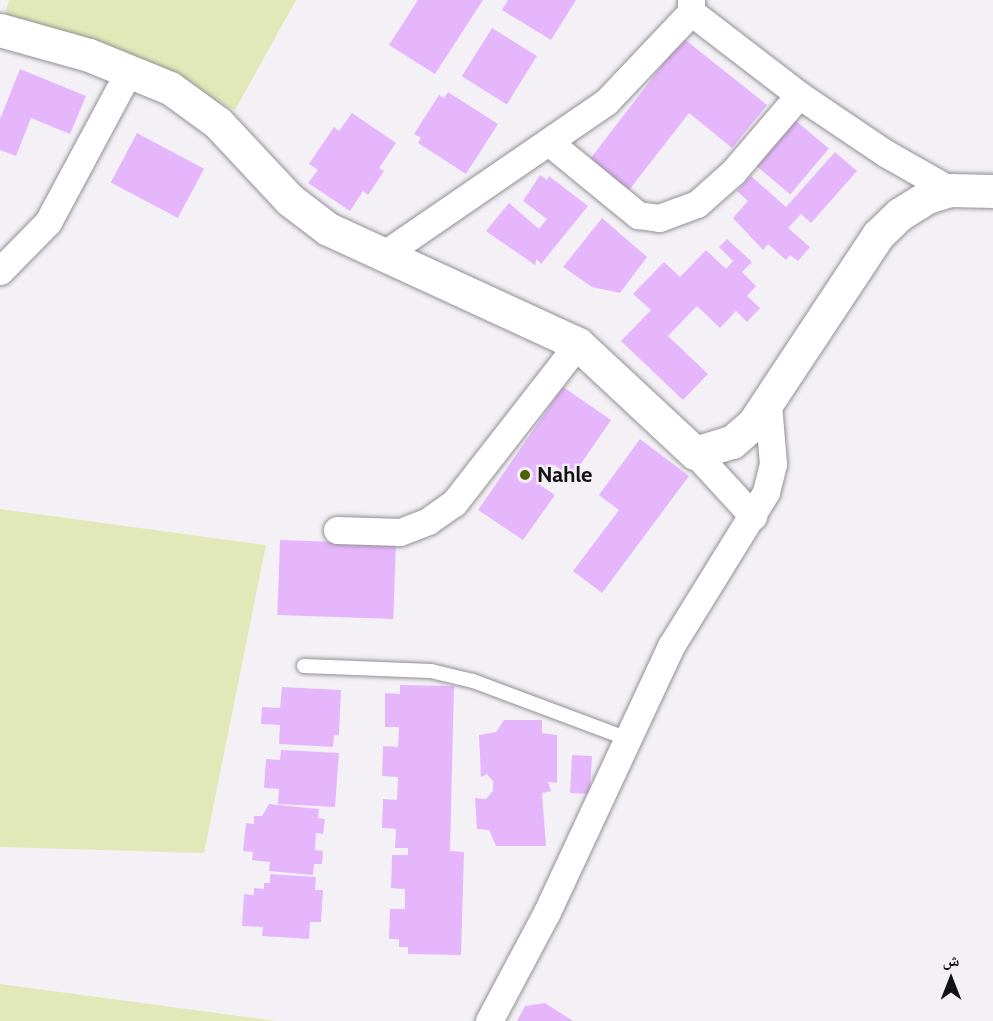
<!DOCTYPE html>
<html>
<head>
<meta charset="utf-8">
<style>
	body { margin:0 }
	#map { position:relative; width:993px; height:1021px; overflow:hidden; background:#f4f1f6; font-family:Cabin,"Noto Naskh Arabic",sans-serif }
	div>[style] { position:absolute }
	[style*='--x'] { left:calc(var(--x)*1px); top:calc(var(--y)*1px); width:calc(var(--w)*1px); rotate:calc(var(--a)*1deg) }
	.green>* { inset:0; background:#e0e9b7 }
	.building>* { inset:0; background:#e6b6fd; transform-origin:0 0 }
	.roads { filter:drop-shadow(0 0 2px #939095) drop-shadow(0 0 2px #939095) }
	.service>* { height:14px; margin:-7px; padding:0 7px; transform-origin:7px; border-radius:7px; background:#fff }
	.minor>* { height:27px; margin:-13.5px; padding:0 13.5px; transform-origin:13.5px; border-radius:13.5px; background:#fff }
	.tertiary>* { height:33px; margin:-16.5px; padding:0 16.5px; transform-origin:16.5px; border-radius:16.5px; background:#fff }
	.dots>* { width:16px; height:16px; translate:-50% -50%; box-sizing:border-box; border:3px solid #f4f1f6; border-radius:50% }
	span { translate:-50% -50%; white-space:nowrap; text-align:center; line-height:1.15; -webkit-text-stroke:4.5px #f4f1f6; paint-order:stroke }
	.poi-label { font-size:22px; color:#141314; font-weight:700 }
	.left { translate:0 -50%; text-align:left }
	.north { position:absolute; left:921px; top:949px; width:60px; height:60px; -webkit-text-stroke:4px #f4f1f6; paint-order:stroke; rotate:0deg; font-size:16px; font-weight:700; line-height:24px; text-align:center; color:#141314 }
	.north::after { content:''; display:block; margin:auto; width:21px; height:27px; background:#141314; clip-path:polygon(50% 0,100% 100%,50% 72%,0 100%) }
</style>
</head>
<body>
<div id="map">
	<div class="green">
		<i style="clip-path:polygon(9px 0,296px 0,235px 110px,162px 74px,5px 14px)"></i>
		<i style="clip-path:polygon(0 509px,266px 545px,204px 853px,0 847px)"></i>
		<i style="clip-path:polygon(0 984px,276px 1021px,0 1021px)"></i>
	</div>
	<div class="building">
		<i style="clip-path:polygon(418px 0,483px 0,435px 74px,389px 45px)"></i>
		<i style="clip-path:polygon(508px 0,576px 0,551px 40px,502px 10px)"></i>
		<i style="left:492px;top:28px;width:53px;height:57px;rotate:32deg"></i>
		<i style="clip-path:polygon(683px 38px,767px 105px,732px 148px,689px 113px,626px 194px,587px 163px)"></i>
		<i style="clip-path:polygon(20px 69px,86px 96px,70px 134px,31px 118px,16px 156px,0 150px,0 119px)"></i>
		<i style="clip-path:polygon(448px 92px,498px 124px,466px 174px,418px 143px,421px 138px,414px 134px,439px 95px,444px 98px)"></i>
		<i style="clip-path:polygon(352px 113px,396px 143px,379px 168px,384px 171px,368px 195px,363px 191px,350px 211px,308px 183px,318px 170px,309px 164px,334px 127px,339px 131px)"></i>
		<i style="left:789px;top:115px;width:52px;height:60px;rotate:40deg"></i>
		<i style="left:137px;top:133px;width:76px;height:56px;rotate:28deg"></i>
		<i style="clip-path:polygon(835px 152px,857px 171px,811px 223px,801px 214px,788px 228px,810px 247px,798px 261px,790px 255px,786px 260px,768px 244px,763px 250px,733px 218px,748px 201px,737px 191px,751px 176px,786px 207px)"></i>
		<i style="clip-path:polygon(540px 175px,547px 180px,549px 176px,588px 206px,541px 264px,537px 259px,535px 265px,486px 231px,509px 203px,539px 229px,547px 219px,523px 201px)"></i>
		<i style="clip-path:polygon(602px 218px,647px 257px,620px 293px,592px 287px,563px 267px)"></i>
		<i style="clip-path:polygon(727px 239px,752px 262px,742px 272px,756px 286px,747px 296px,760px 308px,747px 322px,736px 311px,720px 328px,697px 306px,668px 336px,708px 374px,683px 400px,621px 341px,651px 310px,633px 294px,664px 262px,680px 277px,706px 250px,726px 269px,733px 261px,719px 247px)"></i>
		<i style="clip-path:polygon(563px 387px,611px 420px,572px 477px,554px 465px,540px 485px,555px 495px,523px 540px,478px 510px)"></i>
		<i style="clip-path:polygon(640px 439px,689px 476px,602px 593px,573px 571px,619px 510px,599px 495px)"></i>
		<i style="left:280px;top:540px;width:116px;height:75px;rotate:2deg"></i>
		<i style="clip-path:polygon(400px 685px,454px 686px,450px 851px,464px 852px,461px 955px,408px 954px,408px 947px,399px 947px,399px 939px,389px 939px,390px 909px,405px 909px,405px 889px,391px 888px,392px 855px,408px 855px,408px 848px,395px 848px,396px 829px,382px 828px,383px 799px,397px 800px,398px 777px,382px 776px,383px 746px,398px 747px,399px 727px,385px 727px,385px 693px,400px 694px)"></i>
		<i style="clip-path:polygon(282px 687px,341px 690px,339px 735px,334px 735px,333px 747px,279px 744px,280px 725px,261px 724px,262px 707px,280px 708px)"></i>
		<i style="clip-path:polygon(504px 720px,542px 720px,542px 733px,557px 735px,557px 783px,548px 782px,551px 791px,542px 793px,546px 846px,496px 846px,489px 830px,477px 829px,475px 798px,486px 799px,493px 791px,493px 781px,487px 774px,481px 777px,479px 735px,496px 732px)"></i>
		<i style="clip-path:polygon(281px 750px,339px 753px,335px 807px,278px 804px,279px 789px,264px 788px,266px 759px,280px 760px)"></i>
		<i style="left:572px;top:755px;width:20px;height:38px;rotate:3deg"></i>
		<i style="clip-path:polygon(269px 804px,319px 809px,318px 818px,325px 819px,323px 834px,316px 833px,315px 850px,323px 851px,322px 864px,314px 864px,313px 875px,269px 871px,270px 862px,252px 860px,253px 852px,243px 851px,246px 823px,254px 824px,254px 816px,262px 816px)"></i>
		<i style="clip-path:polygon(270px 874px,316px 877px,315px 890px,323px 890px,321px 922px,310px 922px,309px 939px,262px 936px,263px 927px,242px 926px,244px 894px,254px 895px,254px 888px,264px 889px,264px 883px,270px 883px)"></i>
		<i style="clip-path:polygon(545px 1003px,573px 1021px,517px 1021px,525px 1006px)"></i>
	</div>
	<div class="roads">
		<div class="service">
			<i style="--x:304;--y:666;--w:127;--a:2.3"></i>
			<i style="--x:431;--y:671;--w:43;--a:13.4"></i>
			<i style="--x:473;--y:681;--w:165;--a:20.5"></i>
		</div>
		<div class="minor">
			<i style="--x:691;--y:12;--w:136;--a:37.5"></i>
			<i style="--x:799;--y:95;--w:104;--a:34"></i>
			<i style="--x:885;--y:153;--w:75;--a:29.6"></i>
			<i style="--x:550;--y:143;--w:114;--a:39.3"></i>
			<i style="--x:638;--y:215;--w:21;--a:8"></i>
			<i style="--x:659;--y:218;--w:40;--a:-20.2"></i>
			<i style="--x:697;--y:204;--w:48;--a:-41.6"></i>
			<i style="--x:733;--y:172;--w:101;--a:-49.4"></i>
			<i style="--x:386;--y:253;--w:267;--a:-34.5"></i>
			<i style="--x:606;--y:102;--w:124;--a:-46.6"></i>
			<i style="--x:691;--y:12;--w:12;--a:-90"></i>
			<i style="--x:0;--y:271;--w:69;--a:-45.6"></i>
			<i style="--x:48;--y:222;--w:171;--a:-61.8"></i>
			<i style="--x:695;--y:453;--w:86;--a:47.4"></i>
			<i style="--x:337;--y:530;--w:63;--a:1.8"></i>
			<i style="--x:400;--y:532;--w:30;--a:-21"></i>
			<i style="--x:428;--y:521;--w:32;--a:-35"></i>
			<i style="--x:454;--y:503;--w:202;--a:-52.1"></i>
			<i style="--x:489;--y:1021;--w:121;--a:-62"></i>
			<i style="--x:546;--y:914;--w:296;--a:-65"></i>
			<i style="--x:671;--y:646;--w:181;--a:-58.3"></i>
			<i style="--x:766;--y:492;--w:29;--a:-76"></i>
			<i style="--x:773;--y:464;--w:60;--a:-94.8"></i>
		</div>
		<div class="tertiary">
			<i style="--x:0;--y:30;--w:92;--a:15.7"></i>
			<i style="--x:89;--y:55;--w:87;--a:22.2"></i>
			<i style="--x:170;--y:88;--w:59;--a:36.1"></i>
			<i style="--x:218;--y:123;--w:105;--a:46.9"></i>
			<i style="--x:290;--y:200;--w:48;--a:37.3"></i>
			<i style="--x:328;--y:229;--w:275;--a:24.7"></i>
			<i style="--x:578;--y:344;--w:160;--a:43"></i>
			<i style="--x:695;--y:453;--w:39;--a:-17"></i>
			<i style="--x:732;--y:442;--w:28;--a:-41"></i>
			<i style="--x:753;--y:424;--w:227;--a:-56.5"></i>
			<i style="--x:878;--y:235;--w:30;--a:-44"></i>
			<i style="--x:900;--y:214;--w:32;--a:-32"></i>
			<i style="--x:927;--y:197;--w:24;--a:-17"></i>
			<i style="--x:950;--y:190;--w:43;--a:1.3"></i>
		</div>
	</div>
	<div class="dots">
		<i style="left:525px;top:475px;background:#4e5f02"></i>
	</div>
	<div class="poi-label">
		<span class="left" style="left:537px;top:475px">Nahle</span>
	</div>
	<div class="north">ش</div>
</div>
</body>
</html>
